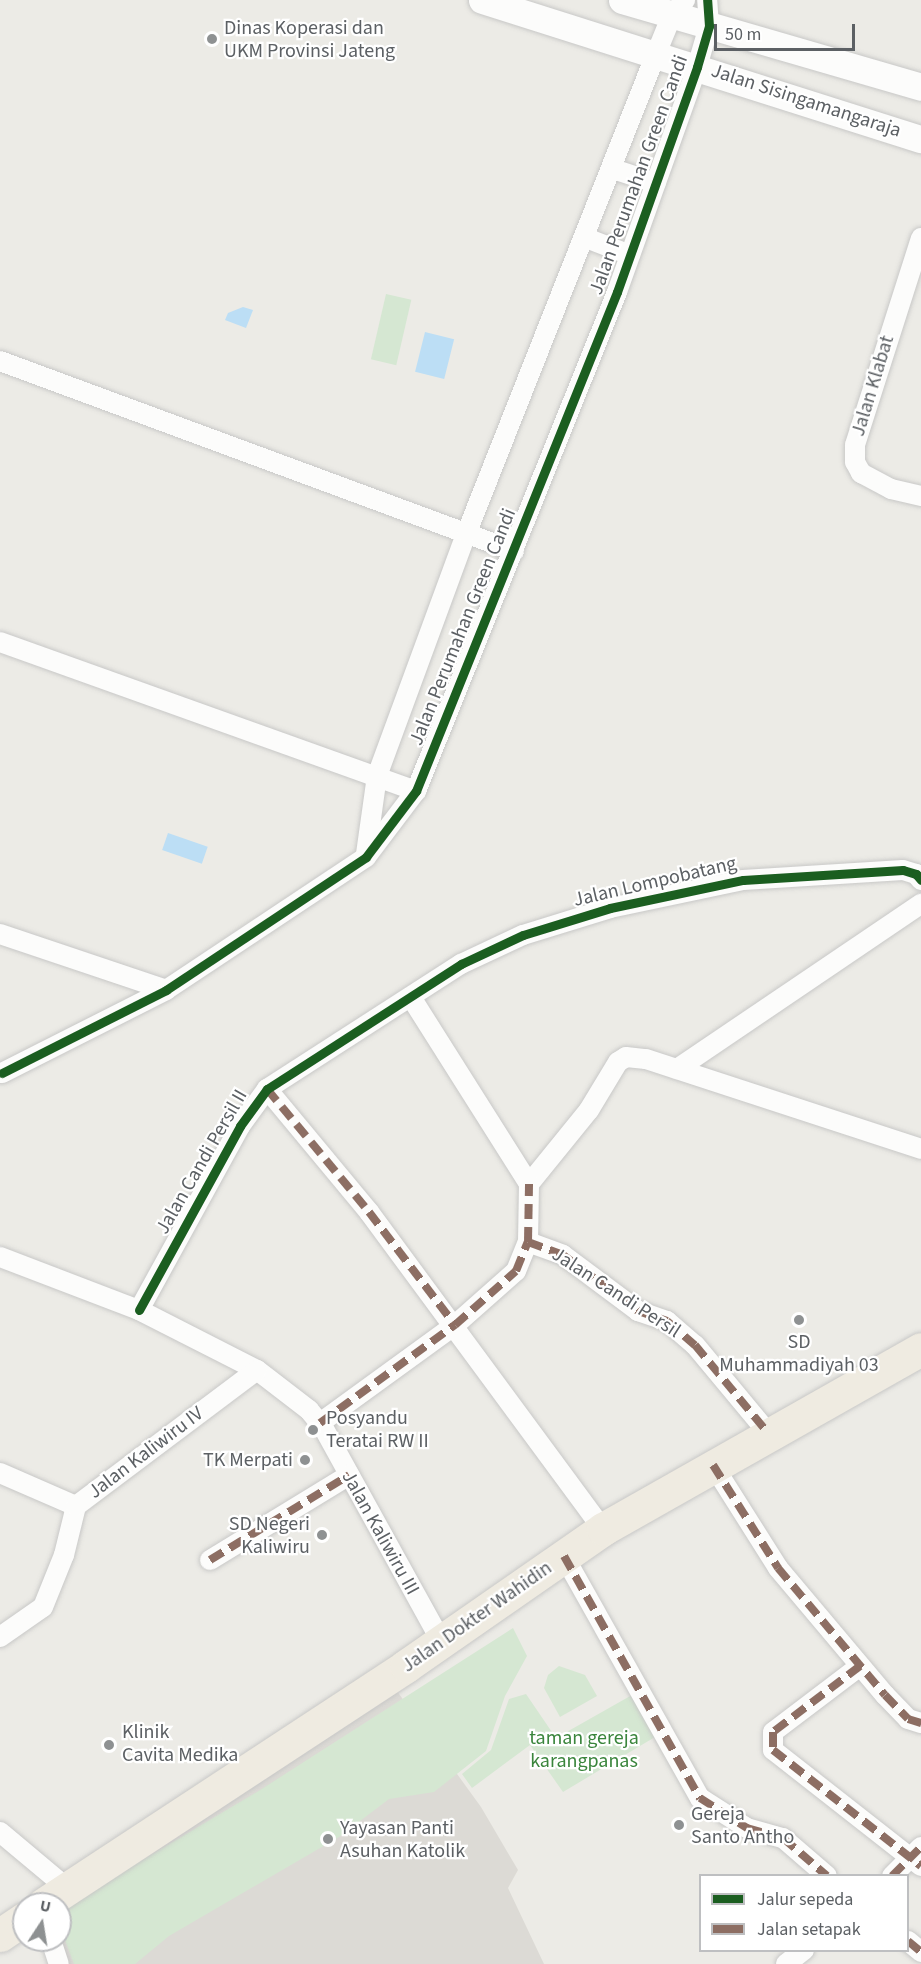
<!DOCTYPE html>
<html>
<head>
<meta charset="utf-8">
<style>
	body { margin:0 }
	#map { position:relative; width:921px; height:1964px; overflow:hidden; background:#ecebe6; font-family:"Source Sans 3",sans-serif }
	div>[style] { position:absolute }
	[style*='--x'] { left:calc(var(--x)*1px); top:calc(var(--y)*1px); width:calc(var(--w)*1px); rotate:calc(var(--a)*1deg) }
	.education>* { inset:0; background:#dcdad5 }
	.green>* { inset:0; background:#d5e7d2; transform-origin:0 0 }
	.water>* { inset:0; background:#bcdef5; transform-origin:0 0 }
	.roads { filter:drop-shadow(0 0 2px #c8c8c7) drop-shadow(0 0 2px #c8c8c7) }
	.street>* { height:20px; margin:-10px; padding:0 10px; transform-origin:10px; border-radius:10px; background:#fcfcfb }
	.secondary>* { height:27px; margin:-13.5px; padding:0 13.5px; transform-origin:13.5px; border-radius:13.5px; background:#fcfcfb }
	.highway>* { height:33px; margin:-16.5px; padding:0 16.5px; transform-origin:16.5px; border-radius:16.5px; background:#efebe1 }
	.quiet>* { height:8px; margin-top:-4px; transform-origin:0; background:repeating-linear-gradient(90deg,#8d6e63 0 15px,transparent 0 23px) }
	.cycleway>* { height:9px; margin:-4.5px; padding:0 4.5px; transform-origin:4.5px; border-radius:4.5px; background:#1b5e20 }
	.dots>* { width:16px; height:16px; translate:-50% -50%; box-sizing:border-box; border:3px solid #fff; border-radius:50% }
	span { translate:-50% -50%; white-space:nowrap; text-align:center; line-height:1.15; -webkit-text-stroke:4.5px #fff; paint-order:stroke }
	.poi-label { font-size:20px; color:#5c6064 }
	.left { translate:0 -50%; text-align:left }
	.right { translate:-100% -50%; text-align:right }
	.street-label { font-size:20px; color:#5c6064 }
	.park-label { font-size:20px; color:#3a853c }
	.legend { position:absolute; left:699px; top:1874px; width:210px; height:78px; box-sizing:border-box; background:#fff; border:2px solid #bebfc1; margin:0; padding:8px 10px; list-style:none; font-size:18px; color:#5c6064 }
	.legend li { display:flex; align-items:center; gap:12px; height:30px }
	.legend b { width:30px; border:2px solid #bebfc1 }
	.north { position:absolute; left:12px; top:1892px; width:60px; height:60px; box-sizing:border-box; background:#fff; border:2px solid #bebfc1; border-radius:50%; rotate:12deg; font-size:16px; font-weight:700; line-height:24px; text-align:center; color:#5c6064 }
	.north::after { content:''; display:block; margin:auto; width:21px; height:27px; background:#8e9192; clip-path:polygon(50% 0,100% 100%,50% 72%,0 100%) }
	.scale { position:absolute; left:714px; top:24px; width:141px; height:27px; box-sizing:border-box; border:3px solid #5c6064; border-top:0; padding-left:8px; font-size:18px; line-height:21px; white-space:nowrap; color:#5c6064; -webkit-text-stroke:4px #fff; paint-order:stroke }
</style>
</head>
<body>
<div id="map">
	<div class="education">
		<i style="clip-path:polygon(394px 1687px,481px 1807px,518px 1870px,508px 1888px,544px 1964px,63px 1964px,60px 1904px)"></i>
	</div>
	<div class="green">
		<i style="left:386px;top:294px;width:26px;height:67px;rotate:13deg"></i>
		<i style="clip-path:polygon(513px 1628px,527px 1656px,505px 1696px,486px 1751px,434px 1792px,389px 1799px,339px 1837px,169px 1936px,135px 1964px,74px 1964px,60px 1927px,65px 1906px,257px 1792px)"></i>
		<i style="clip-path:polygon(559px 1666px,585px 1675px,597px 1696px,560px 1717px,544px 1688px,548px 1675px)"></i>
		<i style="clip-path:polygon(526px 1694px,556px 1738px,632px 1695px,655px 1737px,563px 1792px,530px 1745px,472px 1788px,462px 1774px,491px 1750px,509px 1699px)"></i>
	</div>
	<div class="water">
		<i style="clip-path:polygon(243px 307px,253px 310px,246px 328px,225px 320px,228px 313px)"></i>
		<i style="left:425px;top:332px;width:30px;height:41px;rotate:14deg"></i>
		<i style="left:168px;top:833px;width:42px;height:18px;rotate:19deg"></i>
	</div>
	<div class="roads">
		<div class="street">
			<i style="--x:613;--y:169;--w:45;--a:18"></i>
			<i style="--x:586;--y:238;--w:47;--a:21.1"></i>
			<i style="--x:921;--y:238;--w:217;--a:107.7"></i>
			<i style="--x:855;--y:445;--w:17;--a:90"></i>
			<i style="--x:855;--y:462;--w:13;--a:61"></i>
			<i style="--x:861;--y:473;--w:34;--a:28"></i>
			<i style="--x:891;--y:489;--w:31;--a:13"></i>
			<i style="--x:0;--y:361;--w:548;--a:20.29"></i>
			<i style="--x:0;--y:642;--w:442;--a:19.7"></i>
			<i style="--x:366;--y:854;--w:79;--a:-82"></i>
			<i style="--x:377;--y:776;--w:260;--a:-69.8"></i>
			<i style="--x:467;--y:532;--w:514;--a:-68.43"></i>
			<i style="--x:656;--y:54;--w:42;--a:-67.7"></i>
			<i style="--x:672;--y:15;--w:20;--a:-49"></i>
			<i style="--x:0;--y:934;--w:175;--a:18.6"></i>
			<i style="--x:677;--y:1069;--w:295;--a:-34.1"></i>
			<i style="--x:2;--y:1073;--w:184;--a:-26.8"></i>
			<i style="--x:166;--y:990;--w:240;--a:-33.6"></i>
			<i style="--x:366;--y:857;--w:83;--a:-52.9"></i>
			<i style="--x:416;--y:791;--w:538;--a:-68.06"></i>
			<i style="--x:617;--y:292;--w:239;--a:-70.4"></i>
			<i style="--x:697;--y:67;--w:43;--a:-73.7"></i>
			<i style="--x:709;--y:26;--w:26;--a:-94"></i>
			<i style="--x:267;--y:1089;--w:160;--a:50.3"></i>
			<i style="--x:369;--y:1212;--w:394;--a:53.6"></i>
			<i style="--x:529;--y:1184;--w:95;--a:-51"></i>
			<i style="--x:589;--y:1110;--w:56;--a:-58.9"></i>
			<i style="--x:618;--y:1062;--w:9;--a:-32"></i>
			<i style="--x:626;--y:1057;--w:20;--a:6"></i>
			<i style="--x:646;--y:1059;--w:289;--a:18.1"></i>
			<i style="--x:528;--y:1242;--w:37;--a:20"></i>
			<i style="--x:563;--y:1255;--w:94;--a:36.7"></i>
			<i style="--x:638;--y:1311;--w:31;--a:19"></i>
			<i style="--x:667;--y:1321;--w:37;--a:41"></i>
			<i style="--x:695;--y:1345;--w:114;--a:50.3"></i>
			<i style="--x:0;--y:1257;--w:149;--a:20.9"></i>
			<i style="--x:139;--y:1310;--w:132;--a:27"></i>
			<i style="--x:257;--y:1370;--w:66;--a:37.6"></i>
			<i style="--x:309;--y:1410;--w:22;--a:51"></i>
			<i style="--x:323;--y:1427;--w:244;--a:61.1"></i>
			<i style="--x:139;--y:1310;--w:210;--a:-61.2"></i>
			<i style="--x:240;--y:1126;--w:46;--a:-53.9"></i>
			<i style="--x:267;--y:1089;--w:231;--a:-32.8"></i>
			<i style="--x:461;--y:964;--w:68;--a:-25.1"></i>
			<i style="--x:523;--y:935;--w:91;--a:-17.2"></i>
			<i style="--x:610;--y:908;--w:136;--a:-11.9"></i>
			<i style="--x:743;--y:880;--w:160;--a:-3.6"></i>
			<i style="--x:903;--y:870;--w:14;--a:17"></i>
			<i style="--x:916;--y:874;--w:8;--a:50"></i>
			<i style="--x:320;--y:1423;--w:167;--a:-36"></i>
			<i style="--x:455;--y:1325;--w:81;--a:-41.5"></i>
			<i style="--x:516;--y:1271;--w:31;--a:-68"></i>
			<i style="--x:528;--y:1242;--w:58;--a:-89"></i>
			<i style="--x:529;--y:1184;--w:221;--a:-122.3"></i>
			<i style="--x:713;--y:1465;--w:122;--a:57.7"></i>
			<i style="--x:778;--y:1568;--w:166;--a:49.9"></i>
			<i style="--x:885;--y:1695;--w:33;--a:46"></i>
			<i style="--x:908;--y:1719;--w:14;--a:17"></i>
			<i style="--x:0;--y:1473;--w:83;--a:23.5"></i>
			<i style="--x:564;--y:1556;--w:278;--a:60.7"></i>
			<i style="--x:700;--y:1798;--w:56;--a:32.6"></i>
			<i style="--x:747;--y:1828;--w:37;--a:16"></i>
			<i style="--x:783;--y:1838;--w:58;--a:40.8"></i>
			<i style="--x:210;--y:1560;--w:163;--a:-31.4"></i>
			<i style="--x:0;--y:1637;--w:52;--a:-34.9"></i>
			<i style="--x:43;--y:1607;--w:56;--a:-68"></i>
			<i style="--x:64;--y:1555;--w:50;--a:-76.2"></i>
			<i style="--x:76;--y:1506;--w:226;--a:-36.9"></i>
			<i style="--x:860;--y:1666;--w:109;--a:142.8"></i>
			<i style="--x:773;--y:1732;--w:18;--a:90"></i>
			<i style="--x:773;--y:1750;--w:188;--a:38.1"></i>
			<i style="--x:0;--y:1832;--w:87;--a:39.9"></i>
			<i style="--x:892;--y:1876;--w:41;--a:-45"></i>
			<i style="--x:51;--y:1940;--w:25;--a:72"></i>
			<i style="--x:908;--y:1941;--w:17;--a:40"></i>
			<i style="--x:786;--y:1964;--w:23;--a:-38"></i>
		</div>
		<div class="secondary">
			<i style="--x:482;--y:0;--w:460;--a:17.6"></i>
			<i style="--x:622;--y:0;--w:311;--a:16.2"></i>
		</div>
		<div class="highway">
			<i style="--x:44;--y:1904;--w:433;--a:-33.3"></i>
			<i style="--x:406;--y:1666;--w:240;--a:-34.8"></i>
			<i style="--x:603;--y:1529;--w:365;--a:-29.5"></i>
			<i style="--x:0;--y:1935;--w:29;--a:-34"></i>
		</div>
	</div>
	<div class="quiet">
		<i style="--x:267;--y:1089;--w:160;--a:50.3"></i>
		<i style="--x:369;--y:1212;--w:142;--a:52.7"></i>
		<i style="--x:528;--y:1242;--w:37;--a:20"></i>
		<i style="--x:563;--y:1255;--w:94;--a:36.7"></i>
		<i style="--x:638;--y:1311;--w:31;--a:19"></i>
		<i style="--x:667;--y:1321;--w:37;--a:41"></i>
		<i style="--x:695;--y:1345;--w:114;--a:50.3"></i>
		<i style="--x:320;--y:1423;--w:167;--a:-36"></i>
		<i style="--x:455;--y:1325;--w:81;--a:-41.5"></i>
		<i style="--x:516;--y:1271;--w:31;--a:-68"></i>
		<i style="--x:528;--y:1242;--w:58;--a:-89"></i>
		<i style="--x:713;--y:1465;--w:122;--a:57.7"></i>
		<i style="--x:778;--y:1568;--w:166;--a:49.9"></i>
		<i style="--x:885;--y:1695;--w:33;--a:46"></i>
		<i style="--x:908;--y:1719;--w:14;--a:17"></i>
		<i style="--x:564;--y:1556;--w:278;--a:60.7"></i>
		<i style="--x:700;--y:1798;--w:56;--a:32.6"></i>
		<i style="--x:747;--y:1828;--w:37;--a:16"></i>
		<i style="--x:783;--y:1838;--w:58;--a:40.8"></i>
		<i style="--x:210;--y:1560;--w:163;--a:-31.4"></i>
		<i style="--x:860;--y:1666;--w:109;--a:142.8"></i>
		<i style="--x:773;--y:1732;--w:18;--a:90"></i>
		<i style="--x:773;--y:1750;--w:188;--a:38.1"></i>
		<i style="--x:892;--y:1876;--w:41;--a:-45"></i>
		<i style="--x:908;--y:1941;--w:17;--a:40"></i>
	</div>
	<div class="cycleway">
		<i style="--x:2;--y:1073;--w:184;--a:-26.8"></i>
		<i style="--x:166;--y:990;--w:240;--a:-33.6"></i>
		<i style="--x:366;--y:857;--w:83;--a:-52.9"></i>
		<i style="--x:416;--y:791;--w:538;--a:-68.06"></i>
		<i style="--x:617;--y:292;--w:239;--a:-70.4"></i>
		<i style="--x:697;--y:67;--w:43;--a:-73.7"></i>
		<i style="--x:709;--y:26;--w:26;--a:-94"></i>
		<i style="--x:139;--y:1310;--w:210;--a:-61.2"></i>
		<i style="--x:240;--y:1126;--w:46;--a:-53.9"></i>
		<i style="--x:267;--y:1089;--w:231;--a:-32.8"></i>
		<i style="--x:461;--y:964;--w:68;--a:-25.1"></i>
		<i style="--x:523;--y:935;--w:91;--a:-17.2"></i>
		<i style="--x:610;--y:908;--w:136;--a:-11.9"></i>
		<i style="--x:743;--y:880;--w:160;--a:-3.6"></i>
		<i style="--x:903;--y:870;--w:14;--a:17"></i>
		<i style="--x:916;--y:874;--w:8;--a:50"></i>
	</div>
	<div class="dots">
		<i style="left:212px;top:39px;background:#8e9192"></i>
		<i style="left:799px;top:1320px;background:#8e9192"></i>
		<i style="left:313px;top:1430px;background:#8e9192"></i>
		<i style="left:305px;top:1460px;background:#8e9192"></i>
		<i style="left:322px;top:1535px;background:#8e9192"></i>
		<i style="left:109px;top:1745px;background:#8e9192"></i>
		<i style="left:679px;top:1825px;background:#8e9192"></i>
		<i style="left:328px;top:1839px;background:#8e9192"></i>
	</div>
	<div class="poi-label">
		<span class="left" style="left:224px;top:40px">Dinas Koperasi dan<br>UKM Provinsi Jateng</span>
		<span style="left:799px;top:1354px">SD<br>Muhammadiyah 03</span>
		<span class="left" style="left:326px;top:1430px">Posyandu<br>Teratai RW II</span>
		<span class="right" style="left:293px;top:1460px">TK Merpati</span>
		<span class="right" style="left:310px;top:1536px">SD Negeri<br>Kaliwiru</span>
		<span class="left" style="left:122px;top:1744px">Klinik<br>Cavita Medika</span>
		<span class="left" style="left:691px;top:1826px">Gereja<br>Santo Antho</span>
		<span class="left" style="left:340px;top:1840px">Yayasan Panti<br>Asuhan Katolik</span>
	</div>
	<div class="street-label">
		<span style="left:806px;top:101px;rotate:18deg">Jalan Sisingamangaraja</span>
		<span style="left:639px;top:175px;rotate:-70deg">Jalan Perumahan Green Candi</span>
		<span style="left:873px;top:386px;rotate:-73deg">Jalan Klabat</span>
		<span style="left:463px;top:627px;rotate:-68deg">Jalan Perumahan Green Candi</span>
		<span style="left:655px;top:882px;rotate:-13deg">Jalan Lompobatang</span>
		<span style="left:202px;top:1162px;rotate:-60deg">Jalan Candi Persil II</span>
		<span style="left:616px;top:1293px;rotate:33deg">Jalan Candi Persil</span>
		<span style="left:146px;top:1453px;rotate:-37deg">Jalan Kaliwiru IV</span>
		<span style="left:380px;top:1533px;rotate:61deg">Jalan Kaliwiru III</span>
		<span style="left:477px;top:1617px;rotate:-35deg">Jalan Dokter Wahidin</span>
	</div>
	<div class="park-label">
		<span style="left:584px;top:1750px">taman gereja<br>karangpanas</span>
	</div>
	<ul class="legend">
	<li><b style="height:8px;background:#1b5e20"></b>Jalur sepeda</li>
	<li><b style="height:8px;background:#8d6e63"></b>Jalan setapak</li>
	</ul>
	<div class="north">U</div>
	<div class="scale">50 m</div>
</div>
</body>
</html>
